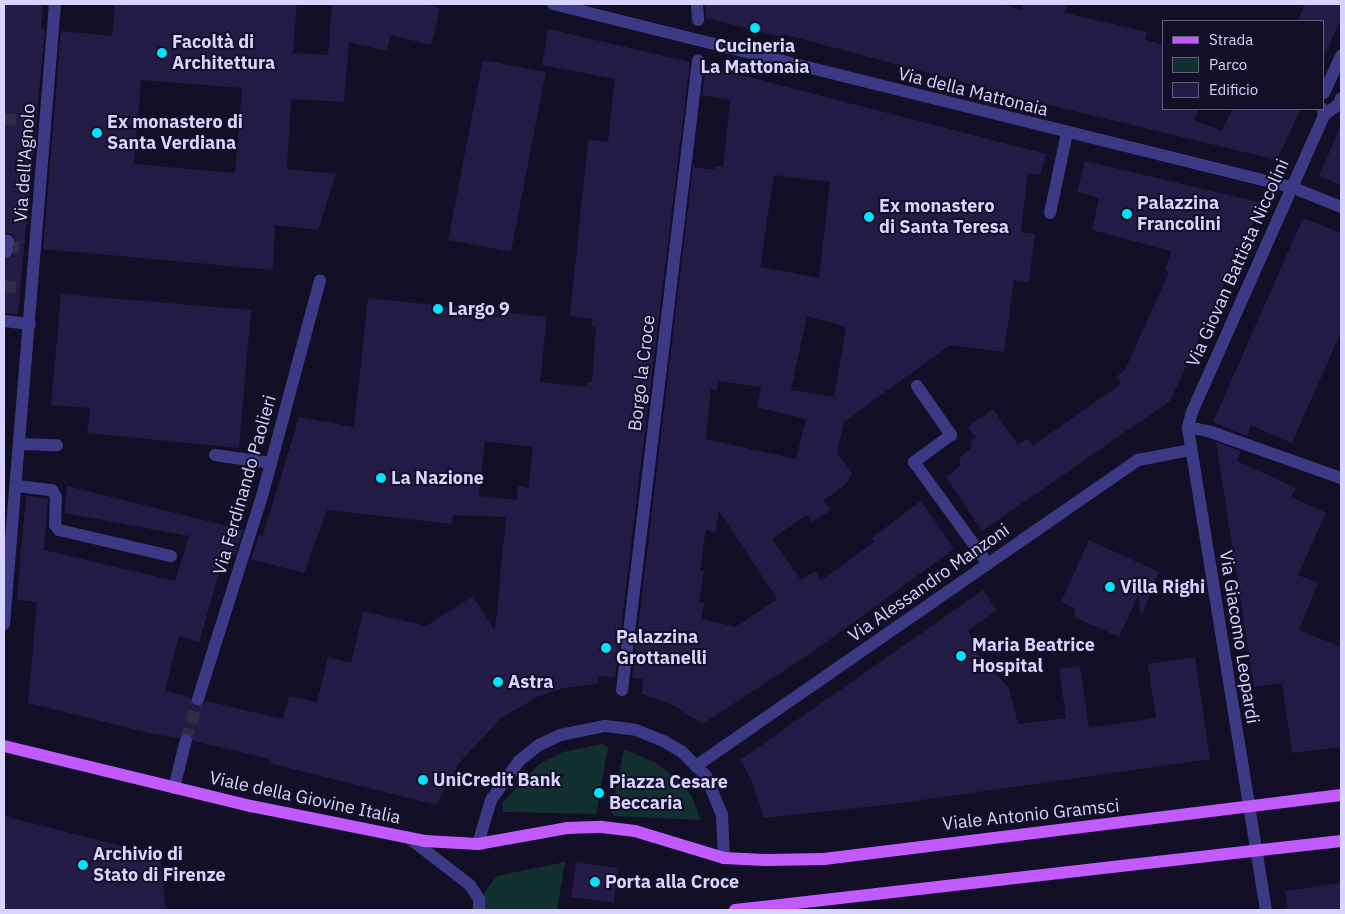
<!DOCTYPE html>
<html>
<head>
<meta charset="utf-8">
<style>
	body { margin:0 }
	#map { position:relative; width:1345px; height:914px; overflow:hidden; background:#130f26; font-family:"IBM Plex Sans",sans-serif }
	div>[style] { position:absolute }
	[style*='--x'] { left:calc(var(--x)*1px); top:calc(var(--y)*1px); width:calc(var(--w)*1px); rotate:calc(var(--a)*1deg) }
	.green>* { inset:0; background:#12302f }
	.building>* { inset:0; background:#241b47; transform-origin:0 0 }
	.minor-tunnel>* { height:12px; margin-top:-6px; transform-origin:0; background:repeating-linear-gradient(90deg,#312d47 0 12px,transparent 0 18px) }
	.minor>* { height:12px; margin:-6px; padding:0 6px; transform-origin:6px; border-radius:6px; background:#3d3a85 }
	.major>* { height:12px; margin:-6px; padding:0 6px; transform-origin:6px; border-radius:6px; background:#c25bff }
	.dots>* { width:14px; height:14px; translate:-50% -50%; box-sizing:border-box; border:2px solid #130f26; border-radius:50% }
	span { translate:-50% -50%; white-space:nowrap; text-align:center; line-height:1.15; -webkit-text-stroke:4px #130f26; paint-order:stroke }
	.poi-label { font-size:18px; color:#d9d4ff; font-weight:700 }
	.left { translate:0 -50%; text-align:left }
	.street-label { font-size:18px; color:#d9d4ff }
	.frame { position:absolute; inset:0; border:5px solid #d9d4ff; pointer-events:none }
	.legend { position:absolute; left:1162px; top:20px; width:162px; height:90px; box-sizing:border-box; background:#130f26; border:1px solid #625e7d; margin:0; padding:6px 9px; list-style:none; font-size:15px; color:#d9d4ff }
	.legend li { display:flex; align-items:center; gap:10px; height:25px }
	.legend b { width:25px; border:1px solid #625e7d }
</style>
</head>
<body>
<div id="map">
	<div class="green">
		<i style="clip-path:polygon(602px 744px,608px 747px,596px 814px,503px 812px,502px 803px,538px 765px,563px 752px)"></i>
		<i style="clip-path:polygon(624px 749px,656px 763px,676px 778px,691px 795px,701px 820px,614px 816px,611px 812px)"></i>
		<i style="clip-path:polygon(565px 862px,557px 910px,485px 910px,484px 893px,496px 876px)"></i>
	</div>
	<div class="building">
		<i style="clip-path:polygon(4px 4px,43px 4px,41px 29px,45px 29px,18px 314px,4px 313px,4px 260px,13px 256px,16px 242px,13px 235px,4px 232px)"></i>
		<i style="clip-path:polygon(evenodd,115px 4px,297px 4px,293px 53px,328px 55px,332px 4px,424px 4px,440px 8px,431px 45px,391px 35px,387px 51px,349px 42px,344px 102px,291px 99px,287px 169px,336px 174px,318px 230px,275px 225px,273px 270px,43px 249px,61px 31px,112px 36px,115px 4px,141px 80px,242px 88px,235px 173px,134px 164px,141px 80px)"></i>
		<i style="clip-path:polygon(705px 4px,1001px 4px,1022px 10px,1023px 4px,1068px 4px,1065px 13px,1147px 32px,1145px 40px,1164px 45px,1164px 109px,1199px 109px,1194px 120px,1222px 131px,1232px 109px,1301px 109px,1277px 160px,1041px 103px,783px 34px,782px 37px,706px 18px)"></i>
		<i style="clip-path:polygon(1305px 4px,1341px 4px,1341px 19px,1324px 57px,1324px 21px,1298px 21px)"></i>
		<i style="clip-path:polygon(evenodd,548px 29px,690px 62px,615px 677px,599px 676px,597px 684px,564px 688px,539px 696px,501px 718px,460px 762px,436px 805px,269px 763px,270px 759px,194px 741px,187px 732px,178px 738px,154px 734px,28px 703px,37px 602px,17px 600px,26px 495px,48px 499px,44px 550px,175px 581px,189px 536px,64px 513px,67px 486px,243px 530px,235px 555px,225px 553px,199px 642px,179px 636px,165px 691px,190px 697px,195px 707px,203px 705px,206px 701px,283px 719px,289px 696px,317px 702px,328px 657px,351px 663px,363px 611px,426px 626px,473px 596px,495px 631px,506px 517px,453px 515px,452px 524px,327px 510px,304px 573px,251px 559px,259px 534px,263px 535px,299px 417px,354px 427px,368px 298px,547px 317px,540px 382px,587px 387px,587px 382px,592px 382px,596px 327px,592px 326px,592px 319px,570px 316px,588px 140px,608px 142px,615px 79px,542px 65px,548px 29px,485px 441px,533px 447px,528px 488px,518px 486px,517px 500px,479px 496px,485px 441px)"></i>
		<i style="left:483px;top:60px;width:64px;height:183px;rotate:11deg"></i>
		<i style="clip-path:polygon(evenodd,706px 66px,1046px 154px,1040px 175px,1028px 173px,1021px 232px,1035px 234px,1029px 282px,1014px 280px,1004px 352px,950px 345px,844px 422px,837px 453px,852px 473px,846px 484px,823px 501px,831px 510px,812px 522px,806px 515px,772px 539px,801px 580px,815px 571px,821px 581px,874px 542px,872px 538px,921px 501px,954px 549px,817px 649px,703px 724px,671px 704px,642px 694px,643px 679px,632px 678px,693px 167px,715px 170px,716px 166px,723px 167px,730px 100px,702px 95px,706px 66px,774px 175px,830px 182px,819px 278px,760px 267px,774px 175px,706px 66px,807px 316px,846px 327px,834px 397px,791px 390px,807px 316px,706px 66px,718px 381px,761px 387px,757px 407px,806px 419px,796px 459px,706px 439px,711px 389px,717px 390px,718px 381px,706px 66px,719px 511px,777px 599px,736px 627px,701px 619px,704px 603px,699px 602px,704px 571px,700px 571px,706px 530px,715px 533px,719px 511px)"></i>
		<i style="clip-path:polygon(1341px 125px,1341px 185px,1319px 176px)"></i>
		<i style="clip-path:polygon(1085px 161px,1262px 203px,1170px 401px,982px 531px,946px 477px,960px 466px,960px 458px,972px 447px,970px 442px,976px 438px,968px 427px,993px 409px,1018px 445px,1028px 439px,1033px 446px,1121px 384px,1116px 377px,1125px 370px,1169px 272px,1165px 270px,1171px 251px,1092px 230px,1099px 198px,1077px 192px)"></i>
		<i style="clip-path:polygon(1303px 218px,1341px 233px,1341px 332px,1292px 443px,1251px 425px,1247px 436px,1213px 422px)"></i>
		<i style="clip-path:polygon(61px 294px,251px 310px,239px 448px,87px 433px,90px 408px,51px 405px)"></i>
		<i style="clip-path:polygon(1216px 442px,1241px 451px,1237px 461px,1296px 488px,1291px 497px,1326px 513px,1298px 575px,1318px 583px,1299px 630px,1341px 647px,1341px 747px,1292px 753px,1282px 683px,1254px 687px)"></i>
		<i style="clip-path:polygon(1089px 540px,1159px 572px,1141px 617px,1138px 596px,1119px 637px,1074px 617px,1075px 608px,1061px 602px)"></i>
		<i style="clip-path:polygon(983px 590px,997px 610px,968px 631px,982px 652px,978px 654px,1009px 688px,1018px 724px,1066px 718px,1059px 669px,1080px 666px,1089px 728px,1156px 718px,1148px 664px,1195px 657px,1210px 759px,894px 804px,764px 818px,751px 779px,740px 760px)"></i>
		<i style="clip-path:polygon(4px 816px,160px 856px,166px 910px,4px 910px)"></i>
		<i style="left:576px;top:862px;width:43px;height:35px;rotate:8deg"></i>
		<i style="clip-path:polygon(1341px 883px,1341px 910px,1288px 910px,1285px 891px)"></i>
	</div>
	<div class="minor-tunnel">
		<i style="--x:4;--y:119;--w:30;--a:6"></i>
		<i style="--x:7;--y:246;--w:16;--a:7"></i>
		<i style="--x:4;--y:286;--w:16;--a:4"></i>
		<i style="--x:186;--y:740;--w:43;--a:-73.7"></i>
	</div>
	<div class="minor">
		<i style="--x:553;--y:4;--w:760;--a:13.93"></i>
		<i style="--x:1291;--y:187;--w:54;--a:21.8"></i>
		<i style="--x:697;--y:4;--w:16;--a:86"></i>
		<i style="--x:1324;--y:93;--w:41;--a:-65.3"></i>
		<i style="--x:1324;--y:115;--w:19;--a:-36"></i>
		<i style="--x:1339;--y:104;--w:6;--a:-72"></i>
		<i style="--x:1050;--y:213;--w:82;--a:-78"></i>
		<i style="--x:4;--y:240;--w:4;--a:14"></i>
		<i style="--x:8;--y:241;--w:11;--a:100"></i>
		<i style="--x:6;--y:252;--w:2;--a:180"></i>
		<i style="--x:4;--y:321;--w:26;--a:7"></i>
		<i style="--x:917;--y:386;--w:60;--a:55.2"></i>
		<i style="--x:951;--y:435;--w:46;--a:143.9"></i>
		<i style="--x:914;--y:462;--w:126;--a:54"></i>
		<i style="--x:1188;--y:427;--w:24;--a:12"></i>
		<i style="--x:1211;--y:432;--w:138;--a:19.5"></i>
		<i style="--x:21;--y:444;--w:36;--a:2"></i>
		<i style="--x:215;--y:455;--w:57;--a:8.1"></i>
		<i style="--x:17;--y:486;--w:35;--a:7"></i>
		<i style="--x:52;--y:490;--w:8;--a:60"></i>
		<i style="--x:56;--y:497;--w:28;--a:92"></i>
		<i style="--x:55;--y:525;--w:6;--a:51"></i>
		<i style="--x:59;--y:530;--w:115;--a:13.1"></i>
		<i style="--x:4;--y:624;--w:622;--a:-85.3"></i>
		<i style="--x:622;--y:690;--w:634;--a:-83.11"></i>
		<i style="--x:198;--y:699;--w:216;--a:-72.5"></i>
		<i style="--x:263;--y:493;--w:220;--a:-75"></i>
		<i style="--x:696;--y:766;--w:538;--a:-34.7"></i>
		<i style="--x:1138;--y:460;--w:54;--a:-10.7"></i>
		<i style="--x:174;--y:788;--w:49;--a:-76"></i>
		<i style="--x:409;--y:838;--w:77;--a:37.6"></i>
		<i style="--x:470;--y:885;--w:17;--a:57"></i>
		<i style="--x:479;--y:899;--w:11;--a:90"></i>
		<i style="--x:478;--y:844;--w:46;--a:-73.5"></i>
		<i style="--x:491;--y:800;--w:48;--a:-54.3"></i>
		<i style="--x:519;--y:761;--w:26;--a:-39"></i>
		<i style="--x:539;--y:745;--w:23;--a:-25"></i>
		<i style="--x:560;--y:735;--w:46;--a:-11.3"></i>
		<i style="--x:605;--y:726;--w:31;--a:7"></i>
		<i style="--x:636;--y:730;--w:31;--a:22"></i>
		<i style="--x:665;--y:742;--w:20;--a:30"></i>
		<i style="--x:682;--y:752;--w:34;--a:45"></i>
		<i style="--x:706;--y:776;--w:42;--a:67.7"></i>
		<i style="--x:722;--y:815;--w:43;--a:87.3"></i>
		<i style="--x:1266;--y:910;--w:489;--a:-99.2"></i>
		<i style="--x:1188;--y:427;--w:16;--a:-75"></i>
		<i style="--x:1192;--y:412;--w:325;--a:-66"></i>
		<i style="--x:1324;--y:115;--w:6;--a:-99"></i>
	</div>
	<div class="major">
		<i style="--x:4;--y:746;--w:254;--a:13.7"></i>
		<i style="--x:251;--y:806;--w:177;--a:11.4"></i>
		<i style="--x:424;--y:841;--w:54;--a:3.2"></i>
		<i style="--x:478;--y:844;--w:90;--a:-10.2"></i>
		<i style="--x:567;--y:828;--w:35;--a:-2"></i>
		<i style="--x:602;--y:827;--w:33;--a:7"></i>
		<i style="--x:635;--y:831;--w:93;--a:16.9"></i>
		<i style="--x:724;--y:858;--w:43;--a:2.7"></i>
		<i style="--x:767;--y:860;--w:57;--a:-1"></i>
		<i style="--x:824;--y:859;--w:521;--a:-7.06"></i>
		<i style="--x:735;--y:910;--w:610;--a:-6.5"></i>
	</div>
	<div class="dots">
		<i style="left:755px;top:28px;background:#00e5ff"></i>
		<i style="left:162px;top:53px;background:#00e5ff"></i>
		<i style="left:97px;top:133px;background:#00e5ff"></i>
		<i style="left:1127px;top:214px;background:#00e5ff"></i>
		<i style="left:869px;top:217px;background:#00e5ff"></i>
		<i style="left:438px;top:309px;background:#00e5ff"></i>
		<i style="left:381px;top:478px;background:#00e5ff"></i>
		<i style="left:1110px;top:587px;background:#00e5ff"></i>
		<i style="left:606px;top:648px;background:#00e5ff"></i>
		<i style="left:961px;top:656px;background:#00e5ff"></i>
		<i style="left:498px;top:682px;background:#00e5ff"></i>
		<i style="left:423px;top:780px;background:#00e5ff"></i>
		<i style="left:599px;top:793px;background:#00e5ff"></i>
		<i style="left:83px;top:865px;background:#00e5ff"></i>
		<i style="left:595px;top:882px;background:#00e5ff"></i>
	</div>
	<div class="poi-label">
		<span class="left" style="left:172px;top:53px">Facoltà di<br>Architettura</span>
		<span style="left:755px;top:57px">Cucineria<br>La Mattonaia</span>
		<span class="left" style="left:107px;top:133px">Ex monastero di<br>Santa Verdiana</span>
		<span class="left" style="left:1137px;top:214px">Palazzina<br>Francolini</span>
		<span class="left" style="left:879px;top:217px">Ex monastero<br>di Santa Teresa</span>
		<span class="left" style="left:448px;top:309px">Largo 9</span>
		<span class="left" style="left:391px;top:478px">La Nazione</span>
		<span class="left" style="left:1120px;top:587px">Villa Righi</span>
		<span class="left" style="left:616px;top:648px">Palazzina<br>Grottanelli</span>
		<span class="left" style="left:972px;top:656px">Maria Beatrice<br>Hospital</span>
		<span class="left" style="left:508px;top:682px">Astra</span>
		<span class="left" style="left:433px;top:780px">UniCredit Bank</span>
		<span class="left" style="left:609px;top:793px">Piazza Cesare<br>Beccaria</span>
		<span class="left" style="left:93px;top:865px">Archivio di<br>Stato di Firenze</span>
		<span class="left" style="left:605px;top:882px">Porta alla Croce</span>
	</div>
	<div class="street-label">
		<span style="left:973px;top:92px;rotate:14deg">Via della Mattonaia</span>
		<span style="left:25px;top:163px;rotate:-86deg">Via dell'Agnolo</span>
		<span style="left:1238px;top:263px;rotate:-66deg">Via Giovan Battista Niccolini</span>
		<span style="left:642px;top:373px;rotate:-83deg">Borgo la Croce</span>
		<span style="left:245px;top:485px;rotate:-74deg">Via Ferdinando Paolieri</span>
		<span style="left:929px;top:583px;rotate:-35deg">Via Alessandro Manzoni</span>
		<span style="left:1239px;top:637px;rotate:81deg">Via Giacomo Leopardi</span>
		<span style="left:305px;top:798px;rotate:12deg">Viale della Giovine Italia</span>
		<span style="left:1031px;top:815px;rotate:-6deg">Viale Antonio Gramsci</span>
	</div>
	<div class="frame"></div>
	<ul class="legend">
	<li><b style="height:6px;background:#c25bff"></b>Strada</li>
	<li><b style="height:14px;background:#12302f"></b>Parco</li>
	<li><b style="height:14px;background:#241b47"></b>Edificio</li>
	</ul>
</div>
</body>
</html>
